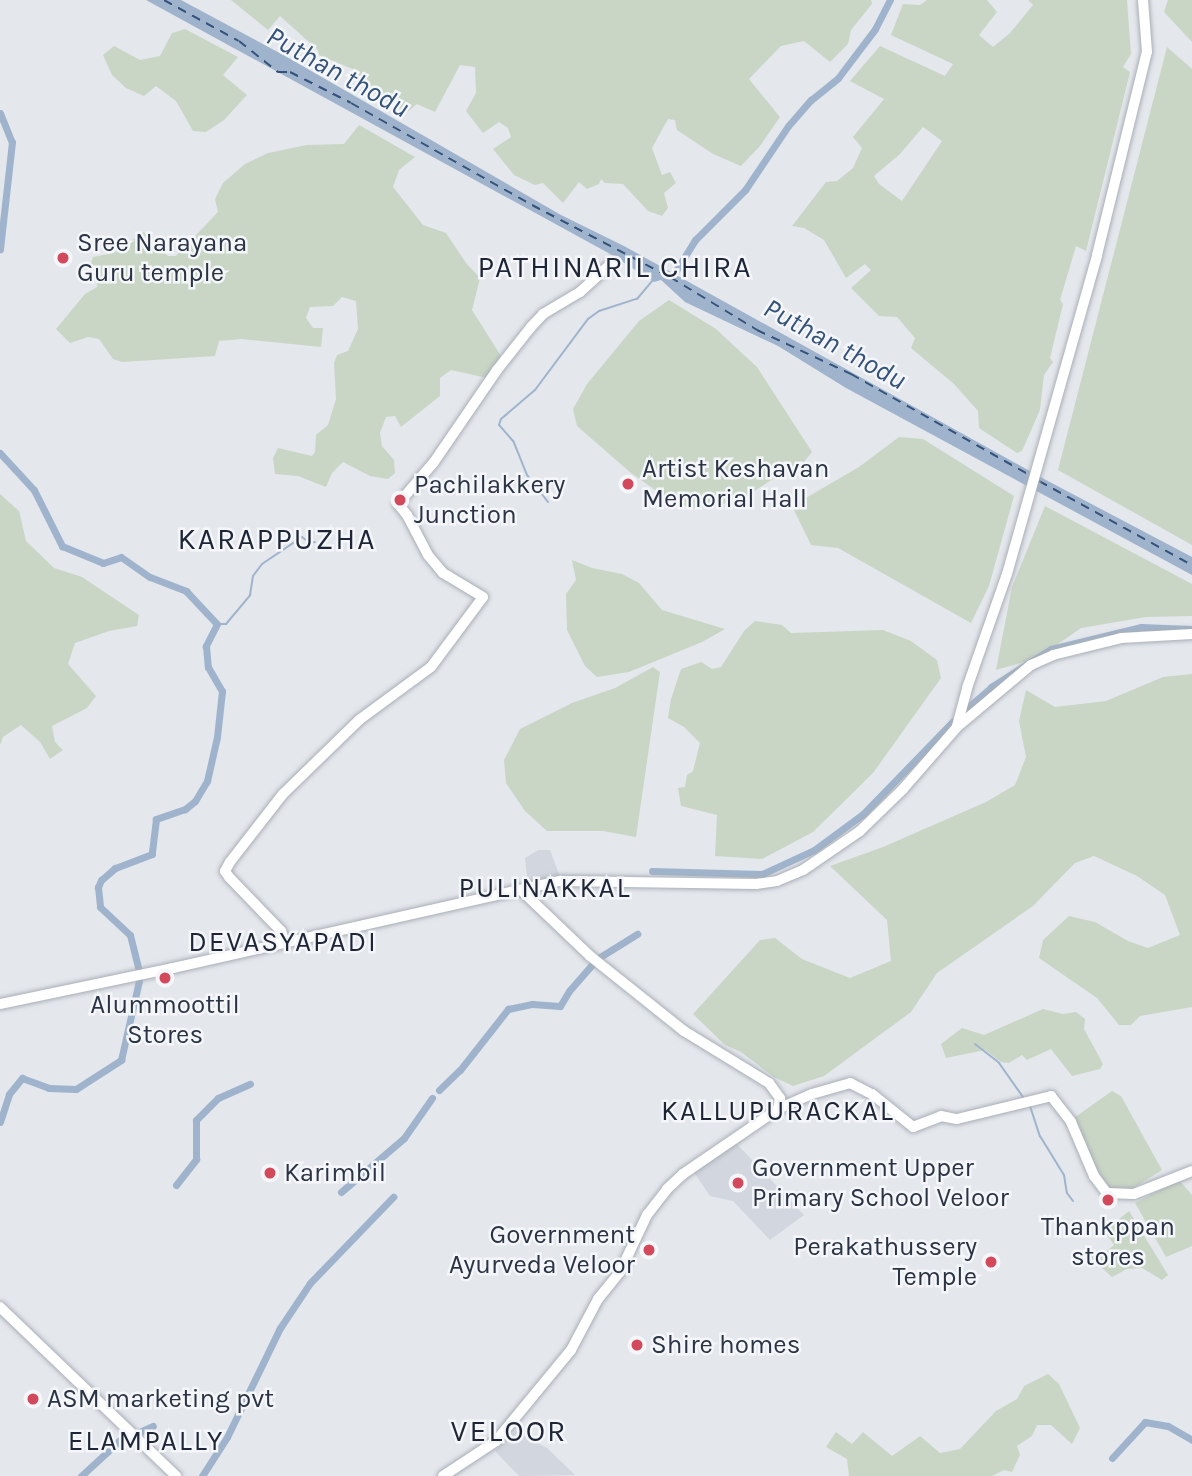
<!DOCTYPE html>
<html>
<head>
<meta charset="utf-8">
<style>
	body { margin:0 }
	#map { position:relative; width:1192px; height:1476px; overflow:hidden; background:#e4e7ec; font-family:Karla,sans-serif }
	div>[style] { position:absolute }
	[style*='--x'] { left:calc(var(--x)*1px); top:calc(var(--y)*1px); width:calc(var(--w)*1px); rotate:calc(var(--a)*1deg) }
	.built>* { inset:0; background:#d2d6de }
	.green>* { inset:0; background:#c9d6c5 }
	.water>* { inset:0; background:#9fb4cc }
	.stream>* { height:2px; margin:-1px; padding:0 1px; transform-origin:1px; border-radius:1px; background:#9fb4cc }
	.canal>* { height:7px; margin:-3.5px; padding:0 3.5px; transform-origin:3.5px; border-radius:3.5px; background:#9fb4cc }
	.ferry>* { height:2px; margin-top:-1px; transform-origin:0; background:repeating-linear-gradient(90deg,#34527a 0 9px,transparent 0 16px) }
	.roads { filter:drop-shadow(0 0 2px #a9aeb7) drop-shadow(0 0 2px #a9aeb7) }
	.secondary>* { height:10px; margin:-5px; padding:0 5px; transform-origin:5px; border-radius:5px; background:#fff }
	.dots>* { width:19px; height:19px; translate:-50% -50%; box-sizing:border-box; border:4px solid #f4f6f9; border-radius:50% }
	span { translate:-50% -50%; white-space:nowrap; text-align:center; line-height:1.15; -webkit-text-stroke:5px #f4f6f9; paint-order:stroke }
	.poi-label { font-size:26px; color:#2b3445 }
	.left { translate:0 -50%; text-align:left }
	.right { translate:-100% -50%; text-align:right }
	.water-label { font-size:28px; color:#34527a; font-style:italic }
	.neighbourhood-label { font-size:28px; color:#1d2536; letter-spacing:2px }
	.quarter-label { font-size:30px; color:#1d2536; letter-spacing:2px }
</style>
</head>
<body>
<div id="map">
	<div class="built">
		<i style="clip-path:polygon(538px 850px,550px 850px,560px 877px,528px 885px,525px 858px)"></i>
		<i style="clip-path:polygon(736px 1143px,804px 1215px,770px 1240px,733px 1201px,710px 1196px,693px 1171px)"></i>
		<i style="clip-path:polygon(515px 1431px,547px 1448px,575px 1475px,519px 1476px,495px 1451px)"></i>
	</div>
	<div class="green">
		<i style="clip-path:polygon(231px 0,871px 0,872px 4px,851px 30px,848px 44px,830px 62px,804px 41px,781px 46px,749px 79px,780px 117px,760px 146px,741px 166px,713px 154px,677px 130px,675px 120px,668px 119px,652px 148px,662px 175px,670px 172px,676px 183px,664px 193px,668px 208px,662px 216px,648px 211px,623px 184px,605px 183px,601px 179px,599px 184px,587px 189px,579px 182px,563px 203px,543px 183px,535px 185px,514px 175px,493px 149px,511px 137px,508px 128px,499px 122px,483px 133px,466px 111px,476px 93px,475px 67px,460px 65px,435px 112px,417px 104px,406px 113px,358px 82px,355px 70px,319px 55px,318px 50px,280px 16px,268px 30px)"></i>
		<i style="clip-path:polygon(evenodd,927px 0,987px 0,997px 12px,979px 35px,993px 47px,1010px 33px,1033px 5px,1028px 0,1127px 0,1131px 54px,1123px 67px,1130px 72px,1086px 251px,1076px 246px,1060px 300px,1063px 304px,1050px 358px,1053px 362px,1044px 375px,1040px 410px,1022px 451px,1017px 453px,979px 428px,978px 411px,954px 384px,911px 348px,915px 338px,897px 317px,879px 316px,851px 288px,871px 270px,865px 264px,846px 278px,824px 240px,804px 228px,792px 226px,826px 182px,837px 181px,853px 168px,862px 148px,853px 137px,884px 99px,850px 81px,880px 46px,945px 76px,953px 64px,891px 35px,903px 4px,920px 5px,927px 0,923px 127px,942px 141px,902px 201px,879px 184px,874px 176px,900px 154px,923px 127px)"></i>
		<i style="clip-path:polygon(1168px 0,1192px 0,1192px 42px,1164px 12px)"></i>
		<i style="clip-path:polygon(185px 29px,238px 57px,223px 75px,247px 95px,224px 120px,206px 132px,193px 131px,176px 101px,156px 86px,144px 96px,126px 88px,112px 75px,103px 55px,114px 46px,140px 60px,160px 56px,172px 33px)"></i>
		<i style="clip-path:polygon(1167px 47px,1192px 69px,1192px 545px,1058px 470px)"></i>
		<i style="clip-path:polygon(359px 125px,415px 157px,399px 170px,393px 187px,423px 225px,446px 233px,466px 263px,480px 278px,472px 310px,501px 356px,487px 378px,451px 370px,440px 378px,440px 396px,401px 427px,395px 416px,386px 417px,380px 433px,382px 446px,394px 460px,395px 473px,388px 479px,370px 476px,343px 462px,332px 473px,326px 487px,298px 476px,275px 474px,273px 458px,278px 448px,312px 456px,315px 452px,316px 435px,328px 425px,336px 399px,334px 363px,337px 355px,348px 351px,358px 329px,356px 301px,342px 297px,333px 306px,310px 307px,306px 318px,313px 328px,323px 328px,321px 347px,241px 339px,219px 341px,215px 356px,122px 362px,113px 359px,99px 339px,88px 337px,70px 343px,56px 329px,85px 294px,97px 287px,98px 279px,89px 269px,93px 257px,114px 253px,144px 232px,168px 256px,176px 256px,218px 212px,215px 199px,223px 183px,245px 164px,268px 153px,307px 145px,344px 144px)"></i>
		<i style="clip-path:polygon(669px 300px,716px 329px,757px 367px,812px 452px,799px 468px,773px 479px,739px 501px,694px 509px,671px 501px,631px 473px,577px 426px,573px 409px,587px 384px,639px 321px)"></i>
		<i style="clip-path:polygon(899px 437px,923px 439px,1014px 496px,989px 586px,971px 623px,838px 548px,811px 545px,792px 506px,859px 467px)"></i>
		<i style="clip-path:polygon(0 494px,19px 511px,26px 541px,54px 568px,82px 577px,139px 615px,137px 626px,109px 631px,75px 643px,68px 664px,96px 696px,87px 708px,52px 726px,55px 742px,63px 750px,50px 759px,40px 742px,21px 725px,3px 737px,0 745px)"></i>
		<i style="clip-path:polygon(1045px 506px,1192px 584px,1192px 616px,1146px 617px,1081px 628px,1038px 658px,996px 670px,1012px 587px)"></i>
		<i style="clip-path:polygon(572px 560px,592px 568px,622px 574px,639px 583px,662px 610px,725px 629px,702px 642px,629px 672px,597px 677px,585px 666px,567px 630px,566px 594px,576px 580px)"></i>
		<i style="clip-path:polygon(755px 621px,782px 625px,791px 633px,883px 630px,911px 641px,937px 660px,941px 678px,873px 773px,813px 832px,762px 859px,715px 856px,717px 815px,681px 806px,678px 788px,685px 787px,687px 775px,693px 771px,700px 743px,684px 727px,668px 718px,671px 699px,681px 669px,701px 662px,712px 669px,721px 667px,744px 631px)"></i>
		<i style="clip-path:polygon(653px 667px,660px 672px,636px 837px,603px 831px,547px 831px,525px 811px,506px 783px,504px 760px,520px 729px,572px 703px,615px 688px)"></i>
		<i style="clip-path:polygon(1192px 674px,1192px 1007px,1140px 1016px,1131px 1025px,1119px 1025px,1097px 998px,1039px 958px,1043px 940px,1069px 916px,1095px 922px,1128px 941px,1148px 948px,1180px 935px,1165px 895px,1137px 876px,1094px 856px,1075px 863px,1033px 906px,937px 973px,911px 1012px,824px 1076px,793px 1086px,774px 1077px,741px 1052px,725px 1045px,693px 1014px,760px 940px,775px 938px,802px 959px,850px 978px,891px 961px,887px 920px,830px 866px,883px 847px,986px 802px,1015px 785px,1026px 757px,1019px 721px,1026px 690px,1055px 707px,1106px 701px,1163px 677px)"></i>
		<i style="clip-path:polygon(1043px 1009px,1063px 1014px,1076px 1012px,1085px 1019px,1084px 1029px,1103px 1064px,1100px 1069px,1072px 1076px,1051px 1049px,1027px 1060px,1022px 1055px,1009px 1063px,1001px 1062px,985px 1050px,946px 1058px,941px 1044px,962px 1028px,984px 1035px)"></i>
		<i style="clip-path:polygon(1112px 1091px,1121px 1096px,1162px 1170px,1130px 1190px,1108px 1190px,1071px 1120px)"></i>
		<i style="clip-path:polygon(1179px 1180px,1192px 1195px,1192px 1246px,1166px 1257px,1135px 1203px)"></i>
		<i style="clip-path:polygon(1129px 1211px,1168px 1275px,1162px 1280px,1142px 1268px,1127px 1269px,1112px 1277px,1085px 1253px,1089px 1248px,1104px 1253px,1114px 1245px,1104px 1231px)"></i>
		<i style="clip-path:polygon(1048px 1374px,1059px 1384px,1080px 1428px,1072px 1444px,1051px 1425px,1037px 1425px,1032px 1436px,1017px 1446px,1020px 1455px,1012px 1472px,1004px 1470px,992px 1476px,849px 1476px,847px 1459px,826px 1447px,836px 1432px,852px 1444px,863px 1432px,892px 1456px,920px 1436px,940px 1453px,960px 1449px,996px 1411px,1017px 1399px,1024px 1386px)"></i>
	</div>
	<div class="water">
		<i style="clip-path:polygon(146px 0,181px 0,287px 57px,561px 215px,624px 246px,1046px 480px,1192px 557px,1192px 575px,846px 388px,778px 346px,685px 302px,661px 280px,654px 282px,612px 255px)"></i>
	</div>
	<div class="stream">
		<i style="--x:548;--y:502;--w:34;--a:-128"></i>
		<i style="--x:527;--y:475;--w:37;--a:-112"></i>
		<i style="--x:513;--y:441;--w:21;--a:-131"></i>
		<i style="--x:499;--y:425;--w:6;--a:-72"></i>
		<i style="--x:501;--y:419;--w:45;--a:-40.5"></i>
		<i style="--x:535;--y:390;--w:89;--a:-53.3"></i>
		<i style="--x:588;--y:319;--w:14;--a:-36"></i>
		<i style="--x:599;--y:311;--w:40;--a:-18"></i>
		<i style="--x:637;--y:299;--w:25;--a:-50"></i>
		<i style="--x:217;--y:624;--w:9;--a:0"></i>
		<i style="--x:226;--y:624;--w:38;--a:-50"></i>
		<i style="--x:250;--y:595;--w:19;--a:-81"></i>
		<i style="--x:253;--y:576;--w:15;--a:-53"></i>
		<i style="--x:262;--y:564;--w:48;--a:-34"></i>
		<i style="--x:302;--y:537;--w:10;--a:37"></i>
		<i style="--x:310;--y:543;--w:5;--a:-11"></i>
		<i style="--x:975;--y:1044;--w:31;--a:38"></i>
		<i style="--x:999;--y:1063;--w:42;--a:54.8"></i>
		<i style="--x:1030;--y:1106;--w:32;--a:72"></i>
		<i style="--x:1040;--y:1136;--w:46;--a:58.4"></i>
		<i style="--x:1064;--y:1175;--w:18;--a:81"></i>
		<i style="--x:1067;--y:1193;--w:10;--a:53"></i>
	</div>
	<div class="canal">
		<i style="--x:0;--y:113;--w:31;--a:68"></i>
		<i style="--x:12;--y:142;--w:108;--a:96.4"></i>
		<i style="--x:672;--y:277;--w:44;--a:-58.1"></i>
		<i style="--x:695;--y:240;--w:71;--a:-45"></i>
		<i style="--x:745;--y:190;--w:77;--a:-56.1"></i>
		<i style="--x:788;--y:126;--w:35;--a:-49"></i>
		<i style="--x:811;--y:100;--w:35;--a:-39"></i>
		<i style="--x:838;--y:78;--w:61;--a:-52.9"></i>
		<i style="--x:875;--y:29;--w:33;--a:-63"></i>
		<i style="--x:0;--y:453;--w:50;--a:47.4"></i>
		<i style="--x:34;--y:490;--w:63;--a:63.4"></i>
		<i style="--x:62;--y:546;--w:44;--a:22.5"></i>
		<i style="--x:103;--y:563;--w:19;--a:-18"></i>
		<i style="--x:121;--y:557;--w:35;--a:35"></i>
		<i style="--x:150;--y:577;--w:39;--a:21"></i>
		<i style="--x:186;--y:591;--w:45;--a:46.8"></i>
		<i style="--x:217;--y:624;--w:25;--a:117"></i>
		<i style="--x:206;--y:646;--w:21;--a:85"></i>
		<i style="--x:208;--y:667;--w:28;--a:60"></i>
		<i style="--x:222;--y:691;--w:46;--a:96.2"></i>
		<i style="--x:217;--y:737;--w:45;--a:102.8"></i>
		<i style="--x:207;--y:781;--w:23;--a:121"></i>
		<i style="--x:195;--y:801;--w:13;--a:141"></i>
		<i style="--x:185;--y:809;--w:31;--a:161"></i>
		<i style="--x:156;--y:819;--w:35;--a:97"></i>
		<i style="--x:152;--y:854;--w:40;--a:159"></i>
		<i style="--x:115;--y:868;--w:18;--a:139"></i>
		<i style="--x:101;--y:880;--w:8;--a:113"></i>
		<i style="--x:98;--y:887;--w:20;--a:84"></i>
		<i style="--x:100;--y:907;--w:41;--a:43"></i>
		<i style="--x:130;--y:935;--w:36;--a:76"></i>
		<i style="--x:965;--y:710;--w:35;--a:-41"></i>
		<i style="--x:991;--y:687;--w:71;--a:-32.3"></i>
		<i style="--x:1051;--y:649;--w:93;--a:-13.7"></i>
		<i style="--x:1141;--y:627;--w:51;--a:2.2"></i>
		<i style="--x:652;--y:871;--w:110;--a:1.6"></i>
		<i style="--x:762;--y:874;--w:57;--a:-24.8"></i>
		<i style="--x:814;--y:850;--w:61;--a:-36.3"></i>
		<i style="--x:863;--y:814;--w:129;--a:-45.9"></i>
		<i style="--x:600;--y:957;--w:44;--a:-31.9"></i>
		<i style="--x:439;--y:1090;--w:29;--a:-44"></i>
		<i style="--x:460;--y:1070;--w:78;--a:-51.8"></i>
		<i style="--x:508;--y:1009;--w:25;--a:-12"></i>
		<i style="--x:532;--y:1004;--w:28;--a:4"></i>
		<i style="--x:560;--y:1006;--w:17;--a:-59"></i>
		<i style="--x:569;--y:991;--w:35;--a:-49"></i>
		<i style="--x:0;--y:1122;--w:29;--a:-72"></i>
		<i style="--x:9;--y:1094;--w:21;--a:-51"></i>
		<i style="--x:22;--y:1078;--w:29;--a:20"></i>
		<i style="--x:49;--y:1088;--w:27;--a:2"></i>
		<i style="--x:76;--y:1089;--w:54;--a:-32.8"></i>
		<i style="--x:121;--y:1060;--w:81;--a:-77.2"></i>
		<i style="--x:176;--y:1185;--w:33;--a:-52"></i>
		<i style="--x:196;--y:1159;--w:39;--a:-90"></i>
		<i style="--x:196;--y:1120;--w:31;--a:-45"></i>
		<i style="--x:218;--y:1098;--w:35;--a:-24"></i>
		<i style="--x:341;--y:1192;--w:83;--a:-40.6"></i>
		<i style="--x:404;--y:1138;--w:49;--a:-55"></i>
		<i style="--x:1112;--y:1458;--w:49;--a:-47.5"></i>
		<i style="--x:1145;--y:1422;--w:23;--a:10"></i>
		<i style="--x:1168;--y:1426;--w:28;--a:30"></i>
		<i style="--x:81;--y:1476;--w:52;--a:-42.6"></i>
		<i style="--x:119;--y:1441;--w:37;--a:-24"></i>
		<i style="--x:202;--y:1476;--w:46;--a:-57.3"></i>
		<i style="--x:227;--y:1437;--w:121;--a:-64.1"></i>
		<i style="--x:280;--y:1328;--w:54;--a:-56.3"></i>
		<i style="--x:310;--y:1283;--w:120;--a:-46"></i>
	</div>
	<div class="ferry">
		<i style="--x:164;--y:0;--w:85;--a:28.7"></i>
		<i style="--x:239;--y:41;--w:50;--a:38.5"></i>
		<i style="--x:278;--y:72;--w:12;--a:0"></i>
		<i style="--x:290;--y:72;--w:68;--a:26.9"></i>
		<i style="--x:351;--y:103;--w:208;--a:29.4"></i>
		<i style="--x:532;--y:205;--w:156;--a:27.6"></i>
		<i style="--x:670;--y:277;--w:102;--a:31.3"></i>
		<i style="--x:757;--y:330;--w:104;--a:25.1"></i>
		<i style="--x:851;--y:374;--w:207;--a:29.5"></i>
		<i style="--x:1039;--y:481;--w:175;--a:28.8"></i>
	</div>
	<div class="roads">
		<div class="secondary">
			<i style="--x:957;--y:726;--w:39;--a:-75"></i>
			<i style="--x:967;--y:688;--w:121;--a:-70.7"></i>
			<i style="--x:1007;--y:574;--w:331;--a:-74.2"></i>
			<i style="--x:1097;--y:255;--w:209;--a:-76.2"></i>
			<i style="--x:1147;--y:52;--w:52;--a:-94.4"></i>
			<i style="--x:521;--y:890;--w:95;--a:43.7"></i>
			<i style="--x:590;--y:956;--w:120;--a:38.6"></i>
			<i style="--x:684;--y:1031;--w:100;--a:31.5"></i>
			<i style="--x:769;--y:1083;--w:19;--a:54"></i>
			<i style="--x:780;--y:1098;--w:11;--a:100"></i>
			<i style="--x:285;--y:943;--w:13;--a:-108"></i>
			<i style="--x:281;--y:931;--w:75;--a:-133.9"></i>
			<i style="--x:229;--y:877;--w:7;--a:-124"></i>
			<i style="--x:225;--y:871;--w:10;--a:-61"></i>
			<i style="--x:230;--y:862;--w:86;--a:-52.1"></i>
			<i style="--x:283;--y:794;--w:106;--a:-44.2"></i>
			<i style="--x:359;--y:720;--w:89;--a:-36.4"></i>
			<i style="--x:431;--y:667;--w:87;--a:-53.4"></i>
			<i style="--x:483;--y:597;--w:47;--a:-149"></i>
			<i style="--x:443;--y:573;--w:23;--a:-130"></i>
			<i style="--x:428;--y:555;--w:45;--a:-117.7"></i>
			<i style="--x:407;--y:515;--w:14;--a:-129"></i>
			<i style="--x:398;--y:504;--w:55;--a:-49.4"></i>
			<i style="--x:434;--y:462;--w:112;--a:-55.6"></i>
			<i style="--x:497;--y:370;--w:55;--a:-51.7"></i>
			<i style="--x:531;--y:327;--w:18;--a:-47"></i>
			<i style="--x:543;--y:314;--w:43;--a:-30.7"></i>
			<i style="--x:580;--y:292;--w:45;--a:-42.3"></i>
			<i style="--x:0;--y:1004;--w:177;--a:-11.8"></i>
			<i style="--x:173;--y:968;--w:397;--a:-12.7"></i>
			<i style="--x:560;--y:881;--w:196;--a:0.9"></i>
			<i style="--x:756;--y:884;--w:21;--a:-8"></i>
			<i style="--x:777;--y:881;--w:28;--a:-23"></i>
			<i style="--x:803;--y:870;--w:69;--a:-34.4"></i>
			<i style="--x:860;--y:831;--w:60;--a:-44.3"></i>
			<i style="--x:903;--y:789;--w:82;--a:-48.9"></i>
			<i style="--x:957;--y:727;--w:97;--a:-40"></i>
			<i style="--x:1031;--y:665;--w:24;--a:-24"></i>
			<i style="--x:1053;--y:655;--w:70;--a:-14"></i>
			<i style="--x:1121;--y:638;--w:71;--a:-3.2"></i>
			<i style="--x:0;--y:1307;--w:244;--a:43.8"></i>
			<i style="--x:443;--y:1476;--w:64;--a:-33.4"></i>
			<i style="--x:496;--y:1441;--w:118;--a:-50.5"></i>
			<i style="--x:571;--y:1350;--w:58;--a:-62.1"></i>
			<i style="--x:598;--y:1299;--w:35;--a:-51"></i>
			<i style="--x:620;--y:1272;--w:63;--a:-64.7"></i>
			<i style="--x:647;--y:1215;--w:33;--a:-52"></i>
			<i style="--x:667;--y:1189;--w:22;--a:-43"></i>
			<i style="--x:683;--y:1174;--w:115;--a:-34.4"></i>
			<i style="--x:778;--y:1109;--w:37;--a:-24"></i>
			<i style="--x:812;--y:1094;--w:40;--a:-16"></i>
			<i style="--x:850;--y:1083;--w:25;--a:27"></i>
			<i style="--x:872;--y:1094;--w:53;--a:38.8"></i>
			<i style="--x:913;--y:1127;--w:30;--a:-21"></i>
			<i style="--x:941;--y:1116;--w:16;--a:11"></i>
			<i style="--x:957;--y:1119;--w:97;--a:-13.7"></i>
			<i style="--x:1051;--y:1096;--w:33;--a:52"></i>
			<i style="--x:1071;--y:1122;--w:59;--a:66.9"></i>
			<i style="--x:1094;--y:1176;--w:21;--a:53"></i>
			<i style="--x:1107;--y:1193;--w:27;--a:2"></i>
			<i style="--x:1134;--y:1194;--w:62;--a:-21.6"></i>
		</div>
	</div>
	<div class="dots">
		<i style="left:63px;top:258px;background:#d1495b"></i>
		<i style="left:628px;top:484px;background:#d1495b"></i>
		<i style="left:400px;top:500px;background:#d1495b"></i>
		<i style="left:165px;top:978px;background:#d1495b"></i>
		<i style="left:270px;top:1173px;background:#d1495b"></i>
		<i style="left:738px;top:1183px;background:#d1495b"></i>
		<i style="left:1108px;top:1200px;background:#d1495b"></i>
		<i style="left:649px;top:1250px;background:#d1495b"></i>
		<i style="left:991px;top:1262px;background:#d1495b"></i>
		<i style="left:637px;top:1345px;background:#d1495b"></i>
		<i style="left:33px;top:1399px;background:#d1495b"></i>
	</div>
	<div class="poi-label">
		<span class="left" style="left:77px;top:258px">Sree Narayana<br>Guru temple</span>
		<span class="left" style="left:642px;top:484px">Artist Keshavan<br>Memorial Hall</span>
		<span class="left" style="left:414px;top:500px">Pachilakkery<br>Junction</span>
		<span style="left:165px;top:1020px">Alummoottil<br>Stores</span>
		<span class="left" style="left:752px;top:1183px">Government Upper<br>Primary School Veloor</span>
		<span class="left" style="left:284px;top:1173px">Karimbil</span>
		<span style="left:1108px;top:1242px">Thankppan<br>stores</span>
		<span class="right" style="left:635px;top:1250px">Government<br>Ayurveda Veloor</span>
		<span class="right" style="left:977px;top:1262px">Perakathussery<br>Temple</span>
		<span class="left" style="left:651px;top:1345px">Shire homes</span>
		<span class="left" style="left:47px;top:1399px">ASM marketing pvt</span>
	</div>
	<div class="water-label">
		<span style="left:338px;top:72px;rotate:29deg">Puthan thodu</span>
		<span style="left:835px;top:344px;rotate:29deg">Puthan thodu</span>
	</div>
	<div class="neighbourhood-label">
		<span style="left:545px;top:888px">PULINAKKAL</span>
		<span style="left:283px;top:942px">DEVASYAPADI</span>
		<span style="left:778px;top:1111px">KALLUPURACKAL</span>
		<span style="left:146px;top:1441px">ELAMPALLY</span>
	</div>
	<div class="quarter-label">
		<span style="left:615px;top:267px">PATHINARIL CHIRA</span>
		<span style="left:277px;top:539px">KARAPPUZHA</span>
		<span style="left:509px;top:1431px">VELOOR</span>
	</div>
</div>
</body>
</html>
